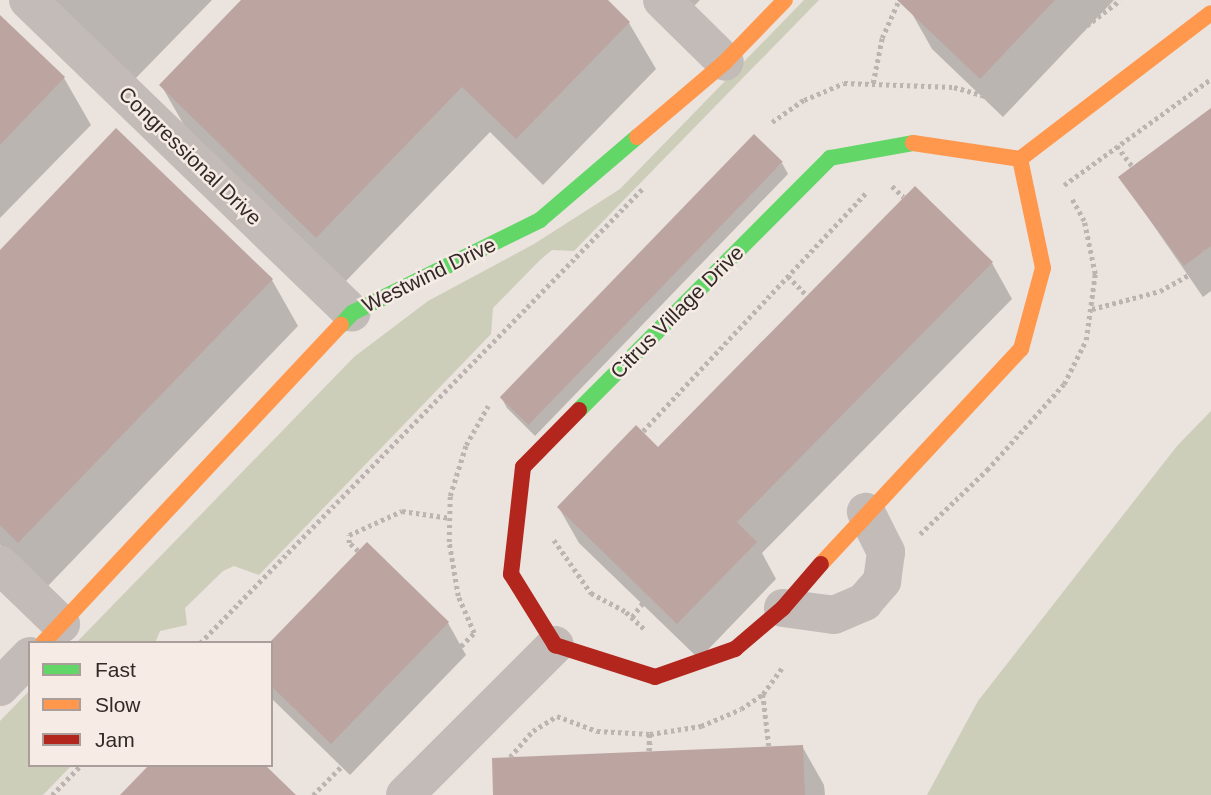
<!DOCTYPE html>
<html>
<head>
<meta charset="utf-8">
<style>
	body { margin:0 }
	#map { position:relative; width:1211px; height:795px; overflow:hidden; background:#eae3de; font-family:Helvetica,sans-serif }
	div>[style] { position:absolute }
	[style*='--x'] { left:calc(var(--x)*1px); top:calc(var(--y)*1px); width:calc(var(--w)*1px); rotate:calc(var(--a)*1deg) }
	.green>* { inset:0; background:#cdceb9 }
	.shadow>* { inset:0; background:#0003 }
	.building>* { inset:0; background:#bca5a1; transform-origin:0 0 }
	.path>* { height:4.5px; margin-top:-2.25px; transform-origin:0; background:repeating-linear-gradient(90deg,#bcb4b0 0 3.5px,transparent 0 7px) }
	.street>* { height:38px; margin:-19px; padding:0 19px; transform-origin:19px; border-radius:19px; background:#c3bbb8 }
	.fast>* { height:16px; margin:-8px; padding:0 8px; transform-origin:8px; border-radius:8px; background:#63d668 }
	.slow>* { height:16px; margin:-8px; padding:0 8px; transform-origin:8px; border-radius:8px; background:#ff974d }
	.jam>* { height:16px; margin:-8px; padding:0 8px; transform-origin:8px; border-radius:8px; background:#b3261e }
	span { translate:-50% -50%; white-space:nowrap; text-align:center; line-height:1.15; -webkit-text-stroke:5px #f7ece5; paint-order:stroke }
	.street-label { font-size:21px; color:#332927 }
	.legend { position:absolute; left:28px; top:641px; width:245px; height:126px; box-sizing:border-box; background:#f7ece5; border:2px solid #a99e99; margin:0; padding:9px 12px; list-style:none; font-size:21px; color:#332927 }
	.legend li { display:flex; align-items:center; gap:14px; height:35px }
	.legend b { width:35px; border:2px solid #a99e99 }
</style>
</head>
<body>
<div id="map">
	<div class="green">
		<i style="clip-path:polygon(804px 0,819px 0,574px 251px,552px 250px,540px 260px,493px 308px,491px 334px,259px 575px,234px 566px,223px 571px,185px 608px,187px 625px,160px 631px,155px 643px,76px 643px,354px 357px,428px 301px,534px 244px,620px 189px)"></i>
		<i style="clip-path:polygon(1211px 411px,1211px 795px,927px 795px,978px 701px,1177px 446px)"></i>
		<i style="clip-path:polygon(30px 690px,30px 765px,72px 765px,43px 795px,0 795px,0 721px)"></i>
	</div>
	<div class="shadow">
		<i style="clip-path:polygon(51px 0,212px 0,134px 80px)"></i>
		<i style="clip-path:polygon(244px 0,605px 0,629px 23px,656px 69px,543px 185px,490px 132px,344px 283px,188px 132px,161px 85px)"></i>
		<i style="clip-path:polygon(678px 0,700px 0,689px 11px)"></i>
		<i style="clip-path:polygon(920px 0,1114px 0,1003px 117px,932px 49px,910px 10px)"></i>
		<i style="clip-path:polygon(0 17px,64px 78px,91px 125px,0 218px)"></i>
		<i style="clip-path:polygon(1211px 111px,1211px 291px,1203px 297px,1120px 177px)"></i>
		<i style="clip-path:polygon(782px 163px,788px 174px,535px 436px,507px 408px,501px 397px)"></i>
		<i style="clip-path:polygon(0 251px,272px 280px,298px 326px,46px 588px,0 545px)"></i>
		<i style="clip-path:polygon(992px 263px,1012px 299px,762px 553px,776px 579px,699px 659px,579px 543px,559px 508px)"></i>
		<i style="clip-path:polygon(367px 544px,448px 623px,466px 655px,350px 775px,271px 698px,271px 643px)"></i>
		<i style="clip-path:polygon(802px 746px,824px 785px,825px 795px,495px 795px)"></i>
	</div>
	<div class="building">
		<i style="clip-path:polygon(241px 0,608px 0,630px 22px,516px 139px,462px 87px,316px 238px,159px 85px)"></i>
		<i style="clip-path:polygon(897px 0,1055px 0,980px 79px)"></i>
		<i style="clip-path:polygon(0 15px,65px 77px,0 145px)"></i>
		<i style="clip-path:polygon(1211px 108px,1211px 246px,1184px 266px,1118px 177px)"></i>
		<i style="clip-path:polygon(116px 128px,273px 279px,18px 543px,0 525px,0 250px)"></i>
		<i style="left:754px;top:134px;width:40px;height:366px;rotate:44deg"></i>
		<i style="clip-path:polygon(915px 186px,993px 262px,737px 522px,757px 542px,677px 624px,557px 507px,636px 425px,658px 447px)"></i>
		<i style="clip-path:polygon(367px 542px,449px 622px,331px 744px,271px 686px,271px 641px)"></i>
		<i style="clip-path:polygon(803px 745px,805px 795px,493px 795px,492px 758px)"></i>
		<i style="clip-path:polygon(149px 765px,265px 765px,296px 795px,120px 795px)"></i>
	</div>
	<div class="path">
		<i style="--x:873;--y:83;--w:46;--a:-78.7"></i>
		<i style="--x:882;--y:38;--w:42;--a:-65.9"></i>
		<i style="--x:772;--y:122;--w:39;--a:-35"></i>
		<i style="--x:804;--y:100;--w:43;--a:-23"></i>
		<i style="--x:844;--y:83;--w:110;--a:2.1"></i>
		<i style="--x:954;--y:87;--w:40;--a:16"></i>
		<i style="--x:992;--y:98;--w:161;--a:-37.4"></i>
		<i style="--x:1117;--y:146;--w:25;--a:53"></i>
		<i style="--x:1064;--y:185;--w:181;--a:-35.8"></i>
		<i style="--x:892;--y:186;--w:16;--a:43"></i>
		<i style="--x:788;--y:276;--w:28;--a:46"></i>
		<i style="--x:1092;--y:309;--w:70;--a:-14.8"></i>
		<i style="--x:1160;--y:291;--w:41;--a:-29.1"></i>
		<i style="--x:1196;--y:271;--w:22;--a:-68"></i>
		<i style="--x:883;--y:373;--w:25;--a:43"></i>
		<i style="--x:643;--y:431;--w:328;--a:-46.9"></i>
		<i style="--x:749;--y:534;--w:26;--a:-28"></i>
		<i style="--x:772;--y:522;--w:318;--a:-45.6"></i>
		<i style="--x:920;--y:534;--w:93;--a:-43.7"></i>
		<i style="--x:987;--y:470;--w:115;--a:-48.2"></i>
		<i style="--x:1064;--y:384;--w:49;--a:-63.4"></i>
		<i style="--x:1086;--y:340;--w:67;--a:-82.2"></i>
		<i style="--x:1095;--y:274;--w:54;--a:-101.7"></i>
		<i style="--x:1084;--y:221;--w:26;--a:-119"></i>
		<i style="--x:554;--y:540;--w:65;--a:55.1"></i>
		<i style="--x:591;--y:593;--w:40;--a:28"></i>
		<i style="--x:626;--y:612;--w:26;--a:43"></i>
		<i style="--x:358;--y:551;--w:12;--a:-138"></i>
		<i style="--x:349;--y:543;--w:8;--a:-90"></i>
		<i style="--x:349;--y:535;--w:58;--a:-24.4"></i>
		<i style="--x:402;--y:511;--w:49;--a:8.3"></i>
		<i style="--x:632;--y:617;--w:26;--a:-53"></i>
		<i style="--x:200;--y:643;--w:636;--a:-45.76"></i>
		<i style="--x:763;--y:694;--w:52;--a:83.4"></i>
		<i style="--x:650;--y:734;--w:17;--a:93"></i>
		<i style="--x:649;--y:751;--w:8;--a:-83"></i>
		<i style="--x:510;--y:757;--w:35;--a:-49"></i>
		<i style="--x:533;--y:731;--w:28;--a:-32"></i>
		<i style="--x:557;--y:716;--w:43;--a:20.6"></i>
		<i style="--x:597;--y:731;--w:53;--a:3.2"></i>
		<i style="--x:650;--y:734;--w:52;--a:-8.9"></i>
		<i style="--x:701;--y:726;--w:43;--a:-23"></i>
		<i style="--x:741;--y:709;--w:27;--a:-34"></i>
		<i style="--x:763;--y:694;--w:32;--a:-54"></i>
		<i style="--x:52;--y:795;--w:42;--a:-46"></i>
		<i style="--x:313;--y:795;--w:228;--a:-45.2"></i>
		<i style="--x:474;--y:633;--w:40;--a:-113.4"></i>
		<i style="--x:458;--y:596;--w:55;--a:-99.5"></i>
		<i style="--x:449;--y:542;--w:46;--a:-88.8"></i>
		<i style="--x:450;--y:496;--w:53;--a:-72.6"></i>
		<i style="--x:466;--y:445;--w:45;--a:-60.6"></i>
	</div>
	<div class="street">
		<i style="--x:28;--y:0;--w:450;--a:44"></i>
		<i style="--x:662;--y:0;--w:88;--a:44.5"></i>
		<i style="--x:0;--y:565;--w:85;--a:44"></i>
		<i style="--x:783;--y:608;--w:51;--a:7.8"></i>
		<i style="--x:834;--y:615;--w:33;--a:-23"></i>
		<i style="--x:864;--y:602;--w:28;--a:-49"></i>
		<i style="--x:882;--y:581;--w:29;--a:-82"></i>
		<i style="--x:886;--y:552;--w:45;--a:-116.6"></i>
		<i style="--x:0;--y:687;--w:43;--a:-45.9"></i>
		<i style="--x:405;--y:795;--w:212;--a:-45"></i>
	</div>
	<div class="fast">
		<i style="--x:341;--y:325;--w:16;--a:-47"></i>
		<i style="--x:352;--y:313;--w:210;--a:-26.3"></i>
		<i style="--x:540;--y:220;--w:128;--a:-40.6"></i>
		<i style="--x:579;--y:410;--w:356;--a:-45.1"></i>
		<i style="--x:830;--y:158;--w:84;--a:-10.2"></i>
	</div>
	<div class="slow">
		<i style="--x:637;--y:137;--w:116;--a:-40.4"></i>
		<i style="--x:725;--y:62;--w:86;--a:-45.9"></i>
		<i style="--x:913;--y:143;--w:108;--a:8.5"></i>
		<i style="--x:1020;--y:159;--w:240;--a:-37.4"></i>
		<i style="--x:821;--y:564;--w:294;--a:-47.1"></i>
		<i style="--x:1021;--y:349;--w:84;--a:-74.8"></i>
		<i style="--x:1043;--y:268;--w:111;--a:-101.9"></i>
		<i style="--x:43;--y:643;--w:436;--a:-46.9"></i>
	</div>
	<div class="jam">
		<i style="--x:579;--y:410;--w:80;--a:134.5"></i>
		<i style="--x:523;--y:467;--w:108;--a:96.4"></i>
		<i style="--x:511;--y:574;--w:84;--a:58.2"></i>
		<i style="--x:555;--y:645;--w:105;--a:17.7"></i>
		<i style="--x:655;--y:677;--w:85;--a:-19.3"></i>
		<i style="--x:735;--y:649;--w:63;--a:-40.5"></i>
		<i style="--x:783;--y:608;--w:58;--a:-49.2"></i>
	</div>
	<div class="street-label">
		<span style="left:190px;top:156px;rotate:44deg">Congressional Drive</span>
		<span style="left:429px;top:275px;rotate:-26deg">Westwind Drive</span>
		<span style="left:677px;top:312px;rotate:-45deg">Citrus Village Drive</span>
	</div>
	<ul class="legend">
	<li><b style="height:9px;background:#63d668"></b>Fast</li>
	<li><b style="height:9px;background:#ff974d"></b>Slow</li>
	<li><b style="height:9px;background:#b3261e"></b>Jam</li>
	</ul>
</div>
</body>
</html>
